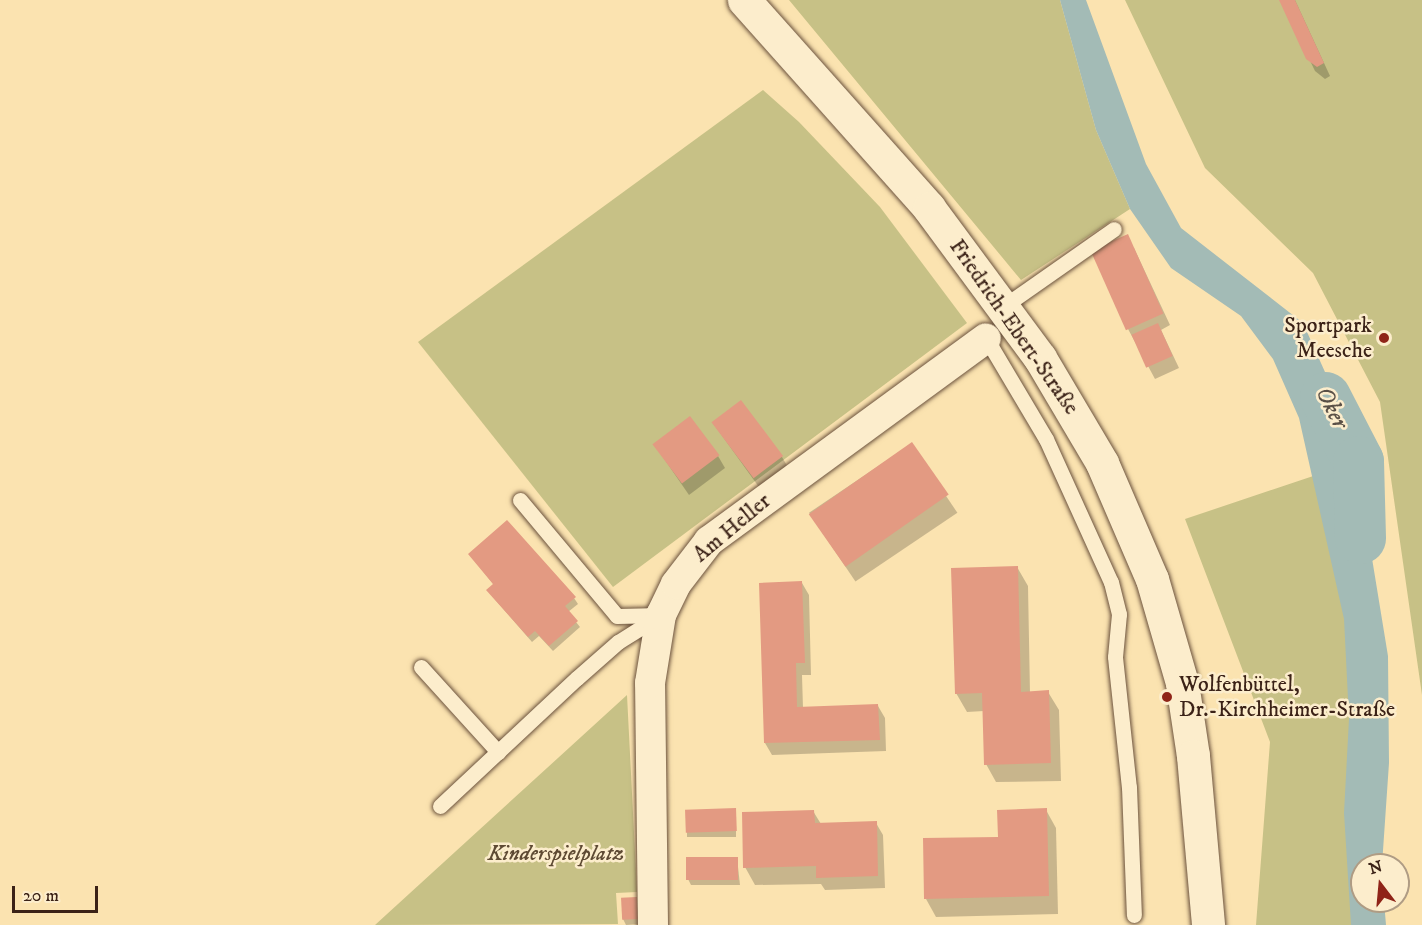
<!DOCTYPE html>
<html>
<head>
<meta charset="utf-8">
<style>
	body { margin:0 }
	#map { position:relative; width:1422px; height:925px; overflow:hidden; background:#fbe3b0; font-family:"IM FELL DW Pica",serif }
	div>[style] { position:absolute }
	[style*='--x'] { left:calc(var(--x)*1px); top:calc(var(--y)*1px); width:calc(var(--w)*1px); rotate:calc(var(--a)*1deg) }
	.green>* { inset:0; background:#c7c186 }
	.water>* { inset:0; background:#a3bbb6 }
	.shadow>* { inset:0; background:#0003; transform-origin:0 0 }
	.river>* { height:51px; margin:-25.5px; padding:0 25.5px; transform-origin:25.5px; border-radius:25.5px; background:#a3bbb6 }
	.building>* { inset:0; background:#e39a82; transform-origin:0 0 }
	.roads { filter:drop-shadow(0 0 2px #6b523d) drop-shadow(0 0 2px #6b523d) }
	.lane>* { height:15px; margin:-7.5px; padding:0 7.5px; transform-origin:7.5px; border-radius:7.5px; background:#fcedcc }
	.street>* { height:30px; margin:-15px; padding:0 15px; transform-origin:15px; border-radius:15px; background:#fcedcc }
	.secondary>* { height:33px; margin:-16.5px; padding:0 16.5px; transform-origin:16.5px; border-radius:16.5px; background:#fcedcc }
	.dots>* { width:16px; height:16px; translate:-50% -50%; box-sizing:border-box; border:3px solid #fcedcc; border-radius:50% }
	span { translate:-50% -50%; white-space:nowrap; text-align:center; line-height:1.15; -webkit-text-stroke:5px #fcedcc; paint-order:stroke }
	.poi-label { font-size:22px; color:#3b2217 }
	.right { translate:-100% -50%; text-align:right }
	.left { translate:0 -50%; text-align:left }
	.street-label { font-size:22px; color:#3b2217 }
	.park-label { font-size:22px; color:#5e4a33; font-style:italic }
	.water-label { font-size:24px; color:#5a5047; font-style:italic }
	.north { position:absolute; left:1350px; top:853px; width:60px; height:60px; box-sizing:border-box; background:#fcedcc; border:2px solid #af9c84; border-radius:50%; rotate:344deg; font-size:16px; font-weight:700; line-height:24px; text-align:center; color:#3b2217 }
	.north::after { content:''; display:block; margin:auto; width:21px; height:27px; background:#8f2418; clip-path:polygon(50% 0,100% 100%,50% 72%,0 100%) }
	.scale { position:absolute; left:12px; top:886px; width:86px; height:27px; box-sizing:border-box; border:3px solid #3b2217; border-top:0; padding-left:8px; font-size:18px; line-height:21px; white-space:nowrap; color:#3b2217; -webkit-text-stroke:4px #fcedcc; paint-order:stroke }
</style>
</head>
<body>
<div id="map">
	<div class="green">
		<i style="clip-path:polygon(789px 0,1060px 0,1096px 130px,1130px 209px,1021px 280px)"></i>
		<i style="clip-path:polygon(1125px 0,1422px 0,1422px 695px,1380px 402px,1313px 273px,1205px 168px)"></i>
		<i style="clip-path:polygon(763px 90px,799px 122px,880px 207px,967px 323px,613px 587px,418px 342px)"></i>
		<i style="clip-path:polygon(1358px 461px,1372px 865px,1362px 865px,1362px 901px,1374px 925px,1256px 925px,1270px 742px,1185px 519px)"></i>
		<i style="clip-path:polygon(627px 695px,637px 892px,616px 893px,618px 924px,375px 925px)"></i>
	</div>
	<div class="water">
		<i style="clip-path:polygon(1060px 0,1086px 0,1146px 164px,1181px 228px,1303px 323px,1351px 430px,1388px 656px,1389px 763px,1382px 865px,1362px 865px,1362px 901px,1384px 901px,1386px 925px,1351px 925px,1344px 813px,1349px 719px,1344px 619px,1299px 418px,1273px 359px,1241px 316px,1171px 268px,1130px 209px,1096px 130px)"></i>
	</div>
	<div class="shadow">
		<i style="clip-path:polygon(1281px 0,1295px 0,1330px 76px,1325px 79px,1315px 71px)"></i>
		<i style="clip-path:polygon(1134px 248px,1170px 325px,1161px 330px,1179px 368px,1155px 379px,1128px 329px)"></i>
		<i style="clip-path:polygon(713px 423px,782px 457px,789px 469px,761px 490px)"></i>
		<i style="clip-path:polygon(654px 444px,718px 456px,725px 468px,689px 495px)"></i>
		<i style="left:911px;top:444px;width:83px;height:123px;rotate:56deg"></i>
		<i style="clip-path:polygon(470px 555px,574px 598px,578px 604px,568px 612px,580px 627px,553px 651px,539px 636px,532px 642px,492px 596px,494px 585px)"></i>
		<i style="clip-path:polygon(1017px 567px,1028px 586px,1030px 693px,1048px 692px,1059px 710px,1061px 781px,996px 782px,986px 764px,984px 711px,967px 712px,956px 693px)"></i>
		<i style="clip-path:polygon(802px 583px,809px 595px,811px 675px,802px 675px,803px 708px,878px 706px,885px 718px,886px 751px,772px 755px,765px 743px)"></i>
		<i style="left:687px;top:810px;width:49px;height:27px"></i>
		<i style="clip-path:polygon(1046px 810px,1056px 828px,1058px 914px,936px 917px,926px 899px,999px 838px)"></i>
		<i style="clip-path:polygon(813px 811px,821px 824px,876px 823px,883px 835px,885px 888px,825px 890px,821px 884px,755px 885px,745px 867px)"></i>
		<i style="clip-path:polygon(737px 858px,740px 885px,691px 885px,688px 879px)"></i>
		<i style="clip-path:polygon(636px 899px,640px 924px,626px 925px,623px 919px)"></i>
	</div>
	<div class="river">
		<i style="--x:1325;--y:397;--w:72;--a:62.7"></i>
		<i style="--x:1358;--y:461;--w:77;--a:88.5"></i>
	</div>
	<div class="building">
		<i style="clip-path:polygon(1279px 0,1295px 0,1324px 63px,1317px 67px,1306px 59px)"></i>
		<i style="left:1128px;top:234px;width:87px;height:41px;rotate:66deg"></i>
		<i style="left:1158px;top:323px;width:36px;height:29px;rotate:66deg"></i>
		<i style="left:741px;top:400px;width:70px;height:37px;rotate:53deg"></i>
		<i style="left:690px;top:416px;width:49px;height:47px;rotate:53deg"></i>
		<i style="left:912px;top:442px;width:64px;height:126px;rotate:55deg"></i>
		<i style="clip-path:polygon(507px 520px,576px 597px,565px 606px,578px 621px,549px 646px,535px 631px,528px 637px,486px 590px,493px 584px,468px 554px)"></i>
		<i style="clip-path:polygon(1018px 566px,1021px 692px,1049px 690px,1051px 763px,984px 765px,982px 693px,955px 694px,951px 568px)"></i>
		<i style="clip-path:polygon(802px 581px,805px 663px,796px 663px,797px 707px,878px 704px,880px 740px,764px 743px,759px 583px)"></i>
		<i style="left:736px;top:808px;width:23px;height:51px;rotate:88deg"></i>
		<i style="clip-path:polygon(1047px 808px,1049px 896px,924px 899px,923px 838px,998px 837px,997px 810px)"></i>
		<i style="clip-path:polygon(814px 810px,815px 823px,877px 821px,878px 876px,816px 878px,816px 866px,743px 868px,742px 812px)"></i>
		<i style="left:686px;top:857px;width:52px;height:23px"></i>
		<i style="left:637px;top:897px;width:22px;height:16px;rotate:87deg"></i>
	</div>
	<div class="roads">
		<div class="lane">
			<i style="--x:1004;--y:306;--w:134;--a:-35"></i>
			<i style="--x:986;--y:338;--w:117;--a:59.3"></i>
			<i style="--x:1046;--y:439;--w:157;--a:65.6"></i>
			<i style="--x:1111;--y:582;--w:33;--a:76"></i>
			<i style="--x:1119;--y:614;--w:43;--a:95.3"></i>
			<i style="--x:1115;--y:657;--w:131;--a:83.9"></i>
			<i style="--x:1129;--y:787;--w:128;--a:87.8"></i>
			<i style="--x:520;--y:500;--w:151;--a:50.1"></i>
			<i style="--x:617;--y:616;--w:44;--a:-1.3"></i>
			<i style="--x:421;--y:667;--w:115;--a:47.8"></i>
			<i style="--x:440;--y:806;--w:187;--a:-43.1"></i>
			<i style="--x:577;--y:678;--w:55;--a:-41.3"></i>
			<i style="--x:618;--y:642;--w:51;--a:-32.1"></i>
		</div>
		<div class="street">
			<i style="--x:653;--y:925;--w:242;--a:-90.7"></i>
			<i style="--x:650;--y:683;--w:69;--a:-80.8"></i>
			<i style="--x:661;--y:615;--w:34;--a:-64"></i>
			<i style="--x:676;--y:584;--w:54;--a:-52.5"></i>
			<i style="--x:709;--y:541;--w:343;--a:-36.2"></i>
		</div>
		<div class="secondary">
			<i style="--x:744;--y:0;--w:278;--a:48.3"></i>
			<i style="--x:929;--y:208;--w:187;--a:53.5"></i>
			<i style="--x:1040;--y:358;--w:122;--a:59.4"></i>
			<i style="--x:1102;--y:463;--w:126;--a:66.7"></i>
			<i style="--x:1152;--y:579;--w:108;--a:73.9"></i>
			<i style="--x:1182;--y:683;--w:74;--a:81.4"></i>
			<i style="--x:1193;--y:756;--w:170;--a:84.9"></i>
		</div>
	</div>
	<div class="dots">
		<i style="left:1384px;top:338px;background:#8f2418"></i>
		<i style="left:1167px;top:697px;background:#8f2418"></i>
	</div>
	<div class="poi-label">
		<span class="right" style="left:1372px;top:338px">Sportpark<br>Meesche</span>
		<span class="left" style="left:1179px;top:697px">Wolfenbüttel,<br>Dr.-Kirchheimer-Straße</span>
	</div>
	<div class="street-label">
		<span style="left:1014px;top:327px;rotate:55deg">Friedrich-Ebert-Straße</span>
		<span style="left:732px;top:528px;rotate:-40deg">Am Heller</span>
	</div>
	<div class="park-label">
		<span style="left:556px;top:854px">Kinderspielplatz</span>
	</div>
	<div class="water-label">
		<span style="left:1331px;top:408px;rotate:63deg">Oker</span>
	</div>
	<div class="north">N</div>
	<div class="scale">20 m</div>
</div>
</body>
</html>
